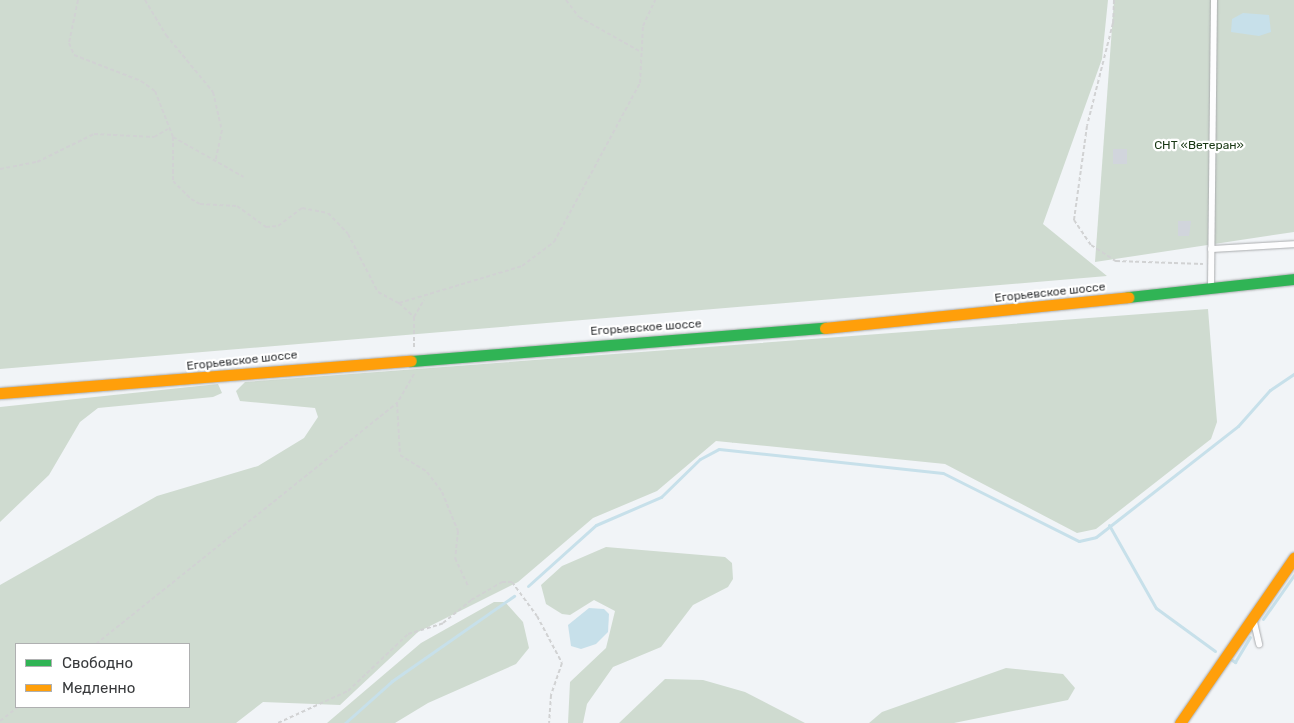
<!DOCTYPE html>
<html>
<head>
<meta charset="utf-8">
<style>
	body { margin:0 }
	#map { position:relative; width:1294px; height:723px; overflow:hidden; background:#f1f4f7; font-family:Rubik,sans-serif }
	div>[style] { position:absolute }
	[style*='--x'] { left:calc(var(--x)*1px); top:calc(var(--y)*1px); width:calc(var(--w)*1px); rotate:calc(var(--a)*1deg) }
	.green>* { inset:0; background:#cfdbd0 }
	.water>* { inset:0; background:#c7e0ea }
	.stream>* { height:3px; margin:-1.5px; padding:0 1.5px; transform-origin:1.5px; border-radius:1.5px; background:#c7e0ea }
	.building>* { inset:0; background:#d1d5dc; transform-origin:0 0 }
	.path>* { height:2px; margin-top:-1px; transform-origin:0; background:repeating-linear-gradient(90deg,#d1d2d3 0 4px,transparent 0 6.5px) }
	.roads { filter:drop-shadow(0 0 1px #a9abad) drop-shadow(0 0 1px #a9abad) }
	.lane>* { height:6px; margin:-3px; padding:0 3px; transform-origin:3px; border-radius:3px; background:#fdfdfe }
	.fast>* { height:11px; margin:-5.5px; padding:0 5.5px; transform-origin:5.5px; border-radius:5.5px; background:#30b455 }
	.slow>* { height:11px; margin:-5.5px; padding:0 5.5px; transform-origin:5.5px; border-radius:5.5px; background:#ff9f0a }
	span { translate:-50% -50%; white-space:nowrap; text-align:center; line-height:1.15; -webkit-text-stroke:4.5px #fff; paint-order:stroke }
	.park-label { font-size:12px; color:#183713 }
	.street-label { font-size:12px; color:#37393b }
	.legend { position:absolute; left:15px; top:643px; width:175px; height:65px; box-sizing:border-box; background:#fff; border:1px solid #afb0b1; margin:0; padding:6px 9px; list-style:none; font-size:15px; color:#37393b }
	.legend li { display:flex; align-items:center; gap:10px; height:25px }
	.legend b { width:25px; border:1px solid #afb0b1 }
</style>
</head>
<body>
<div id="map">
	<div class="green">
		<i style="clip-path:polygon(0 0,1108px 0,1102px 59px,1043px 224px,1107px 276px,0 369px)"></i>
		<i style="clip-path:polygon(1114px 0,1294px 0,1294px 232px,1095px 262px)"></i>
		<i style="clip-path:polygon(evenodd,1208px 309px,1217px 422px,1211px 439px,1096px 529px,1077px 533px,945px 464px,716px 441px,657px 491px,593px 518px,518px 582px,418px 632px,340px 705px,263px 702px,236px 723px,0 723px,0 585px,157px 496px,258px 466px,304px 438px,318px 417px,315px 408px,240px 401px,236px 391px,245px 382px,1208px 309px,16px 644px,189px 644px,189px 707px,16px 707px,16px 644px)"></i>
		<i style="clip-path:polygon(218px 384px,222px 393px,213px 397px,98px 408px,80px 422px,49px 475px,0 522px,0 407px)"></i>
		<i style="clip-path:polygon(606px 547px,725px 557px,732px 563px,733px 579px,728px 587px,693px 605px,661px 647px,613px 667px,587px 704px,583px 723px,568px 723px,570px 682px,606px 648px,615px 611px,594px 600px,570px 615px,562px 614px,546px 604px,541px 585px,562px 566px)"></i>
		<i style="clip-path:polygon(494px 602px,505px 602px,523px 622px,529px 648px,516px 664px,428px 703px,395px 723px,327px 723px,421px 643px)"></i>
		<i style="clip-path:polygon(1006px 668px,1063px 674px,1075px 688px,1068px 700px,954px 723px,869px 723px,882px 712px)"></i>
		<i style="clip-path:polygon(665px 679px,703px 680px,745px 692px,805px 723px,619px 723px)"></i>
	</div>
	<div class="water">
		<i style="clip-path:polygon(1243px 13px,1269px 15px,1271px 32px,1259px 36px,1231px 32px,1232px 19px)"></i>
		<i style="clip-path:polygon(589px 608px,604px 609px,609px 614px,608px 632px,596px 644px,581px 649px,571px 646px,568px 625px)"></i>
	</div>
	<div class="stream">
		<i style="--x:1109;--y:525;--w:95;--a:60.5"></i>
		<i style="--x:1156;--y:608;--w:73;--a:36.1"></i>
		<i style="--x:528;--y:586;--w:91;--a:-41.9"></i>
		<i style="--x:596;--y:525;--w:71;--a:-23.3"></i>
		<i style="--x:661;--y:497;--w:54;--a:-44.3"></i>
		<i style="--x:700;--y:459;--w:21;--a:-28"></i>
		<i style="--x:719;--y:449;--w:225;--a:6.1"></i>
		<i style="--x:943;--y:473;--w:152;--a:26.6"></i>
		<i style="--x:1079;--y:541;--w:17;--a:-13"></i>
		<i style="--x:1096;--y:537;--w:180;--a:-38"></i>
		<i style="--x:1238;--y:426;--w:48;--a:-48.4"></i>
		<i style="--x:1270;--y:390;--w:29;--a:-34"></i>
		<i style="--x:1263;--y:619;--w:54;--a:-54.8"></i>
		<i style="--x:1232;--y:660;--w:4;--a:34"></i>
		<i style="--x:1235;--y:662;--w:29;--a:-59"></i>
		<i style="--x:345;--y:723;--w:63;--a:-41.8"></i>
		<i style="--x:392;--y:681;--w:149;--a:-34.9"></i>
	</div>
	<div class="building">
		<i style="left:1113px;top:149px;width:14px;height:15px"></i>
		<i style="clip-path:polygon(1178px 221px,1191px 221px,1189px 236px,1178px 236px)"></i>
	</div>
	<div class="path">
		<i style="--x:78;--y:0;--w:44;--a:101.8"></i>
		<i style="--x:69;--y:43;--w:13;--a:67"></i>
		<i style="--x:74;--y:55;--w:72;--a:21.2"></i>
		<i style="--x:141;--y:81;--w:17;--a:36"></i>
		<i style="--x:155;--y:91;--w:49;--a:68.6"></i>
		<i style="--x:173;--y:137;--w:44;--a:90"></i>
		<i style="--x:173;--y:181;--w:25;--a:45"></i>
		<i style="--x:191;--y:199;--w:10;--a:29"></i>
		<i style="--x:200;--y:204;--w:37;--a:3"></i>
		<i style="--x:237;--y:206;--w:36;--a:36"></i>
		<i style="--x:266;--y:227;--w:12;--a:-5"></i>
		<i style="--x:278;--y:226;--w:30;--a:-37"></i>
		<i style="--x:302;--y:208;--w:26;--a:11"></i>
		<i style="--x:328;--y:213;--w:29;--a:46"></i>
		<i style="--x:348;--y:234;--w:65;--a:62.7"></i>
		<i style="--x:378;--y:292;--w:24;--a:28"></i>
		<i style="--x:399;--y:303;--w:128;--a:-16.7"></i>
		<i style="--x:522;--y:266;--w:40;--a:-37"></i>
		<i style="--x:554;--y:242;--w:181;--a:-61.6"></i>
		<i style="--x:640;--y:83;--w:57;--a:-87"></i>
		<i style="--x:643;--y:26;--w:29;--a:-65"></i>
		<i style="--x:145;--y:0;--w:41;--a:59"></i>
		<i style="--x:166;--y:35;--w:74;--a:50.5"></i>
		<i style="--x:213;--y:92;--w:39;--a:77"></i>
		<i style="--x:222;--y:130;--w:30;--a:102"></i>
		<i style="--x:566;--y:0;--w:21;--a:53"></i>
		<i style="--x:579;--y:17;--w:69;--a:29.5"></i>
		<i style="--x:1114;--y:0;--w:23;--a:92"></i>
		<i style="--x:1113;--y:23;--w:106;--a:104.2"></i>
		<i style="--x:1087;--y:126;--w:95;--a:97.9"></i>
		<i style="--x:1074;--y:220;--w:30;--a:56"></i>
		<i style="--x:1091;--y:245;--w:30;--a:33"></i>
		<i style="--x:1116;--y:261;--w:87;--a:2"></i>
		<i style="--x:173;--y:137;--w:81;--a:29.4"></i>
		<i style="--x:0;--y:169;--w:38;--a:-11"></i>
		<i style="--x:37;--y:162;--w:64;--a:-26.2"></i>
		<i style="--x:94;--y:134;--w:60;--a:2.9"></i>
		<i style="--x:154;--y:137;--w:16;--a:-30"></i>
		<i style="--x:399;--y:303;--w:21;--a:43"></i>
		<i style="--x:414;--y:317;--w:30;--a:90"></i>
		<i style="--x:414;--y:317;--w:20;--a:-60"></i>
		<i style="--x:414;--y:374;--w:34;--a:120"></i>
		<i style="--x:397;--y:403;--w:52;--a:86.7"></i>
		<i style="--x:400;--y:455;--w:32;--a:32"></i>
		<i style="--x:427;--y:472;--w:25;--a:53"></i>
		<i style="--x:442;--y:492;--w:42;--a:67.7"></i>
		<i style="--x:458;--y:531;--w:27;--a:96"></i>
		<i style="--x:455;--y:558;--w:31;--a:65"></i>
		<i style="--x:96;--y:644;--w:386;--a:-38.7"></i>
		<i style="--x:0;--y:721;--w:23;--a:-38"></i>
		<i style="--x:278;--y:723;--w:77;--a:-24.6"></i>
		<i style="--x:348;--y:691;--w:83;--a:-43.5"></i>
		<i style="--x:408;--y:634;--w:37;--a:-17"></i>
		<i style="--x:443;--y:623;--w:36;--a:-39"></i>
		<i style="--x:471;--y:600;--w:36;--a:-30"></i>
		<i style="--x:502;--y:582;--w:10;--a:0"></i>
		<i style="--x:512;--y:582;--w:42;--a:53.7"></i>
		<i style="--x:537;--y:616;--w:53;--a:62"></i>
		<i style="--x:562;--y:663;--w:34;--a:109"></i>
		<i style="--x:551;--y:695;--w:28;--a:94"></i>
	</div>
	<div class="roads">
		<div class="lane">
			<i style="--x:1211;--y:249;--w:83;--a:-3.4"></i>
			<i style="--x:1211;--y:286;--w:286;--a:-89.4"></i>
			<i style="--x:1254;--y:622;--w:23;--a:77"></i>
		</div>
		<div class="fast">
			<i style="--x:1128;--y:297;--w:167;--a:-6.2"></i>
			<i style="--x:411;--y:361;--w:415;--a:-4.6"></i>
		</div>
		<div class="slow">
			<i style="--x:825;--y:328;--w:305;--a:-5.8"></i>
			<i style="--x:0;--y:393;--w:412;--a:-4.5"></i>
			<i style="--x:1180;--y:723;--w:201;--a:-55.4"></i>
		</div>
	</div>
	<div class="park-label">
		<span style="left:1199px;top:146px">СНТ «Ветеран»</span>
	</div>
	<div class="street-label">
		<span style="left:1050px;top:293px;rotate:-6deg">Егорьевское шоссе</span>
		<span style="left:646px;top:328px;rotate:-4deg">Егорьевское шоссе</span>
		<span style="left:242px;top:361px;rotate:-6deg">Егорьевское шоссе</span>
	</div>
	<ul class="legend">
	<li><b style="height:6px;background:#30b455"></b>Свободно</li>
	<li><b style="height:6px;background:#ff9f0a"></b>Медленно</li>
	</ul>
</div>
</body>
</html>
